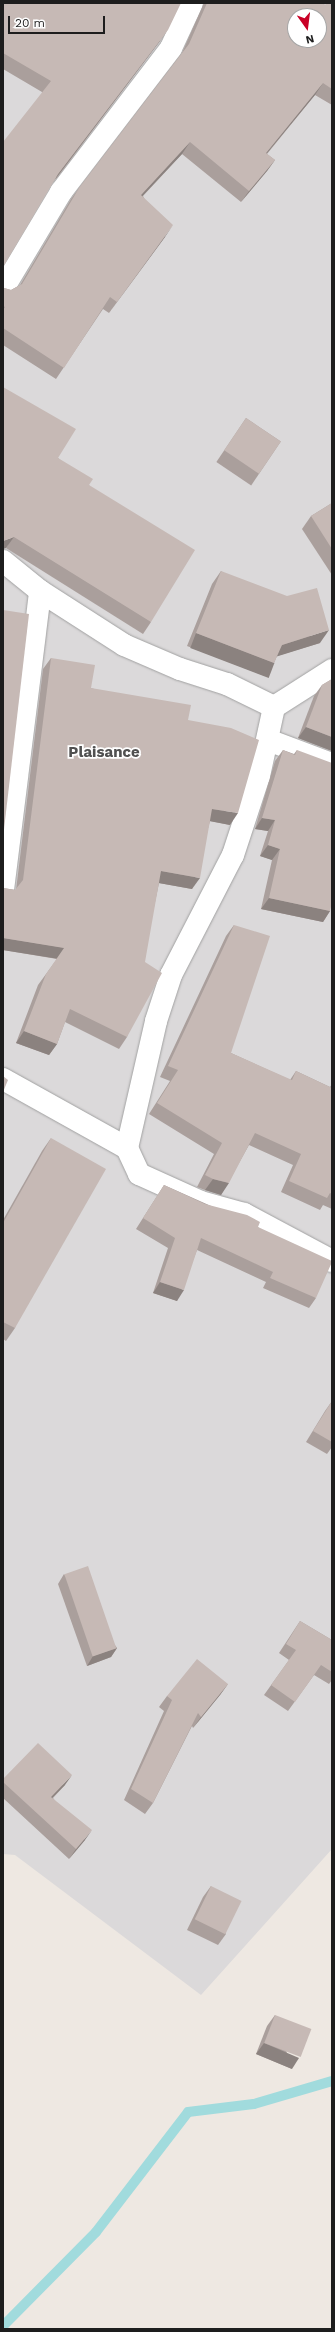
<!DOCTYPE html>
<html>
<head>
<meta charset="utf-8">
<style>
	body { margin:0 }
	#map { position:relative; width:335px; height:2332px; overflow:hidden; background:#eee8e2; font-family:"Work Sans",sans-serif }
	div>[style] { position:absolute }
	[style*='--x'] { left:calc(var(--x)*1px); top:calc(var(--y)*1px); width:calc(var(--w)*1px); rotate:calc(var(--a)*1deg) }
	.residential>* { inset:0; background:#dbd9da }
	.stream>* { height:10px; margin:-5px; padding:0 5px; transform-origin:5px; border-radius:5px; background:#a1dbdd }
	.roads { filter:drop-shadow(0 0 1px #a1a1a1) drop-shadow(0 0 1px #a1a1a1) }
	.minor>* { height:22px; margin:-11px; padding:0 11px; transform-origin:11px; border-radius:11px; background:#fff }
	.wall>* { inset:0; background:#aa9f9c; transform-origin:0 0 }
	.shaded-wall>* { inset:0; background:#8b827f; transform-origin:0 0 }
	.building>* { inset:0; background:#c6b9b5; transform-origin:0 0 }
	span { translate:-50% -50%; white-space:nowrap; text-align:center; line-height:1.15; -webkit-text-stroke:3.5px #fff; paint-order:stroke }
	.district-label { font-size:15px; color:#505050; font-weight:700 }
	.frame { position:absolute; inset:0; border:4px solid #1d1d1d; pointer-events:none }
	.north { position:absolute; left:287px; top:8px; width:40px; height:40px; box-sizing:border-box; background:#fff; border:1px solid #a5a5a5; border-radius:50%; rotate:166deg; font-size:11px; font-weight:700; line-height:16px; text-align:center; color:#1d1d1d }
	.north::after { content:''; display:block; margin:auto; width:14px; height:18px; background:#c90026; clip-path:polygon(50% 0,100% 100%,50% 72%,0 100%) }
	.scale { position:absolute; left:8px; top:16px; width:97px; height:18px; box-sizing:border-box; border:2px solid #1d1d1d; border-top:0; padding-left:5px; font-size:12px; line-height:14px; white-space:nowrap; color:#1d1d1d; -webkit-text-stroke:3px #fff; paint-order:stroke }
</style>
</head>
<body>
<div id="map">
	<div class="residential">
		<i style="clip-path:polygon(evenodd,3px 3px,332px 3px,332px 1849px,201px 1995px,15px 1855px,3px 1854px,3px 3px,295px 16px,319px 16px,319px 40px,295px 40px,295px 16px)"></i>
	</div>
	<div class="stream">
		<i style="--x:3;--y:2326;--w:132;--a:-45.3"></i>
		<i style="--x:96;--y:2232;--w:151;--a:-52.5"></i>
		<i style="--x:188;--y:2112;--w:66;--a:-6.9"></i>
		<i style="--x:254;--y:2104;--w:81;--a:-16.4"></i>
	</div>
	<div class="roads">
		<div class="minor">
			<i style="--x:3;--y:289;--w:113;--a:-59.1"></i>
			<i style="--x:61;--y:192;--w:181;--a:-52.6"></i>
			<i style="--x:171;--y:48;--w:50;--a:-65"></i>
			<i style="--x:3;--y:561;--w:48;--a:39"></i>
			<i style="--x:40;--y:591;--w:100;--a:32.7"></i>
			<i style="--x:124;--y:645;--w:61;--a:23.2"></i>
			<i style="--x:180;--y:669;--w:49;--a:17.7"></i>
			<i style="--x:227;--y:684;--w:52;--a:26.1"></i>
			<i style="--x:268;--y:740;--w:68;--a:20.6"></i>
			<i style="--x:3;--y:890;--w:301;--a:-82.9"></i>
			<i style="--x:3;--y:1079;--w:142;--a:29.1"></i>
			<i style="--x:127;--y:1148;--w:29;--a:65"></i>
			<i style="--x:139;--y:1174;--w:68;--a:24.3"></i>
			<i style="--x:201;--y:1202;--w:45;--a:15.6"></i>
			<i style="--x:244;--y:1214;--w:100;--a:28.1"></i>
			<i style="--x:127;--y:1148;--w:130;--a:-77.1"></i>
			<i style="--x:156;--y:1021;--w:48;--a:-71.9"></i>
			<i style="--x:171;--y:975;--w:135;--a:-62.7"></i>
			<i style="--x:233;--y:855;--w:83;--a:-71.8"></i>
			<i style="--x:259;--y:776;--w:71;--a:-77.7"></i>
			<i style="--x:274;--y:707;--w:69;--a:-32.5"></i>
		</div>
	</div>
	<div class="wall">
		<i style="clip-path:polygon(3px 3px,160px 41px,56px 179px,42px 92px,3px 69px)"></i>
		<i style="clip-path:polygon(204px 3px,322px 3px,325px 5px,332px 3px,332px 105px,315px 95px,267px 154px,275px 160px,267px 171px,241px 202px,182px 154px,143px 196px,165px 237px,109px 313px,103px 309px,56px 379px,3px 345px,3px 286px,4px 288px,11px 290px,20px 285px,71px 199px,79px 188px,182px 53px)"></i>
		<i style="left:246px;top:418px;width:42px;height:53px;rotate:34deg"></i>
		<i style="clip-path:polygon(58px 458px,89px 485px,151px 622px,143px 634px,6px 548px)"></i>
		<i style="clip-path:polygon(332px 503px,332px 575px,302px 529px,311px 516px)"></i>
		<i style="clip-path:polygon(221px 571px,320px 643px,277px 656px,274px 663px,265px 676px,187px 646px,212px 584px)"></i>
		<i style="clip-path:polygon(51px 658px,91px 688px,188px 720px,230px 825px,210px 821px,192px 889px,159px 883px,127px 1037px,119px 1049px,65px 1022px,57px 1044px,49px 1055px,16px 1043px,38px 985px,57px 959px,3px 950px,3px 888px,16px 890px,43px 669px)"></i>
		<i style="clip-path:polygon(332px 679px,332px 751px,298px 738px,314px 696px,322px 685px)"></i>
		<i style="clip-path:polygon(283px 750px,294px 754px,297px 750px,330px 911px,323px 922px,261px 909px,272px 860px,260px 856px,268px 831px,255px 829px,275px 761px)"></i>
		<i style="clip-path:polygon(234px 925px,231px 1053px,290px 1080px,296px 1071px,330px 1087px,332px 1084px,332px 1209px,323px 1205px,320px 1210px,281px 1192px,293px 1165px,249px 1145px,221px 1195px,205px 1190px,197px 1187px,214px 1154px,149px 1114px,170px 1081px,160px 1077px,226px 936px)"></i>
		<i style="clip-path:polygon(51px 1138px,15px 1328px,6px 1341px,3px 1339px,3px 1220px,42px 1151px)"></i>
		<i style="clip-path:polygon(164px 1185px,258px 1227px,316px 1298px,309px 1308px,263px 1288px,266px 1282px,197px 1250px,177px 1301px,153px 1293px,168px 1248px,136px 1229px)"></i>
		<i style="clip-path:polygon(332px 1401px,332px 1447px,327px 1454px,306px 1442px,325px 1411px)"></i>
		<i style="clip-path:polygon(64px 1574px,117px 1648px,111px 1657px,87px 1666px,58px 1584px)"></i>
		<i style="clip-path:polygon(300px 1621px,332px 1640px,332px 1680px,329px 1684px,314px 1675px,288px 1711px,264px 1695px,289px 1660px,279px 1653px)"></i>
		<i style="clip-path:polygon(228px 1684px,220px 1695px,193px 1728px,192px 1726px,153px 1803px,145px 1814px,124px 1800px,164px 1711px,159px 1707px,167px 1696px)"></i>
		<i style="clip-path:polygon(3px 1779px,65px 1785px,53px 1798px,85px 1840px,69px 1859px,3px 1798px)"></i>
		<i style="clip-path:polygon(211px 1886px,226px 1934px,218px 1945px,187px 1930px,203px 1897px)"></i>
		<i style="clip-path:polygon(275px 2015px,292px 2069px,256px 2054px,267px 2026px)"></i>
	</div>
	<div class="shaded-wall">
		<i style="clip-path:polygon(168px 30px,160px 41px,50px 186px,58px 174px)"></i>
		<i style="clip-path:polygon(323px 83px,315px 95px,258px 164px,266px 153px)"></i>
		<i style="clip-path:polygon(190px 142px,182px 154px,133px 206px,141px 195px)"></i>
		<i style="clip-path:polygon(275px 160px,267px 171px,241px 202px,249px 191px)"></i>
		<i style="clip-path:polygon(173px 225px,165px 237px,109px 313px)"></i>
		<i style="clip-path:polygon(14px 537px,6px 548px,3px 549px,3px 541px)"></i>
		<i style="clip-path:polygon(329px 630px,320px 643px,272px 658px,282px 645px)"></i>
		<i style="left:196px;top:633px;width:84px;height:16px;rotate:21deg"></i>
		<i style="clip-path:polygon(306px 727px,332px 737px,332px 751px,298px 738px)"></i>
		<i style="clip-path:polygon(212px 809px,238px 813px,230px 825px,204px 820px)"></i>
		<i style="clip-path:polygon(262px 818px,275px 820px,268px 831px,255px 829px)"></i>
		<i style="clip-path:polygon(268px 845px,280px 849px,272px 860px,260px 856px)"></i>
		<i style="clip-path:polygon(161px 871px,200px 878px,192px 889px,153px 882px)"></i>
		<i style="clip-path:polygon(269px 898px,330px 911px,323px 922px,261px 909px)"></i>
		<i style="left:3px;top:938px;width:62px;height:12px;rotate:9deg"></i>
		<i style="clip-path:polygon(24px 1031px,57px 1044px,49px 1055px,16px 1043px)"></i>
		<i style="clip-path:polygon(213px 1179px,229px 1183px,221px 1195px,205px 1190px)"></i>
		<i style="clip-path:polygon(160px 1282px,184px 1290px,177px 1301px,153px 1293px)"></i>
		<i style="clip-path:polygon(117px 1648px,111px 1657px,87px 1666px,93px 1656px)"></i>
		<i style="clip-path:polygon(228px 1684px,220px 1695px,193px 1728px,201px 1717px)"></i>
		<i style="clip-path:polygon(72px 1775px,65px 1785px,44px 1806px,51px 1797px)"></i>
		<i style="clip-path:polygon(92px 1830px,85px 1840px,69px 1859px,76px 1849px)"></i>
		<i style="clip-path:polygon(264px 2043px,299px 2058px,292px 2069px,256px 2054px)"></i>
	</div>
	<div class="building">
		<i style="clip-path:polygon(3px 3px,181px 3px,168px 30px,58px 174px,3px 267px,3px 142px,51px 81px,3px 53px)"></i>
		<i style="clip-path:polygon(evenodd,207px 3px,322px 3px,325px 5px,327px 3px,332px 3px,332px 89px,323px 83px,266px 153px,275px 160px,249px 191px,190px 142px,141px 195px,173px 225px,117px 302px,110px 297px,64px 368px,3px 328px,3px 310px,5px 307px,3px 306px,3px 286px,4px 288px,11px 290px,22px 284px,79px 188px,189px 44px,207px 3px,295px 16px,319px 16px,319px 40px,295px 40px,295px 16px)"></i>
		<i style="clip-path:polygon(3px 387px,76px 429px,58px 458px,93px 479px,89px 485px,195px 550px,151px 622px,14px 537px,3px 541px)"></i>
		<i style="left:246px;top:418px;width:42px;height:39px;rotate:34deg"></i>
		<i style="clip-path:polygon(332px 503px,332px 549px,311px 516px)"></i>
		<i style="clip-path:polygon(221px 571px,287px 596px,317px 588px,329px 630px,282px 645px,274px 663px,196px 633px)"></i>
		<i style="clip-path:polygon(3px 610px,29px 614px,3px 838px)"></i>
		<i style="clip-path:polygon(51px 658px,95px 665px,91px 688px,191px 705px,188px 720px,231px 728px,259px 740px,238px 813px,212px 809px,200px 878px,161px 871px,145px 962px,162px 973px,127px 1037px,70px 1009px,57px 1044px,24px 1031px,46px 974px,64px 948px,3px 938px,3px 888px,15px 890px,23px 880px)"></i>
		<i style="clip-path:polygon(332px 679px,332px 737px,306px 727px,322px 685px)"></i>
		<i style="clip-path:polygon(283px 750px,295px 755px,297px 750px,332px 763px,332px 903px,330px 911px,269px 898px,280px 849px,268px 845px,275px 820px,262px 818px)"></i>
		<i style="clip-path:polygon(234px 925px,270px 936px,231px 1053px,292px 1080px,296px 1071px,332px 1088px,332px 1194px,330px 1193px,327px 1198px,289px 1181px,301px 1154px,255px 1133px,229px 1183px,213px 1179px,205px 1175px,222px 1143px,157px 1103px,178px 1070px,168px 1066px)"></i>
		<i style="clip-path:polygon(3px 1076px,8px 1080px,3px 1092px)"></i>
		<i style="clip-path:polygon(51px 1138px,106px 1169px,15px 1328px,3px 1322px,3px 1223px)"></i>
		<i style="clip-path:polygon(164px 1185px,205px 1204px,247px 1215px,260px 1222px,258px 1227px,332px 1261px,332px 1262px,316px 1298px,270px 1278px,273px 1272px,201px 1238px,184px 1290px,160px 1282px,175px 1238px,143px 1218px)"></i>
		<i style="clip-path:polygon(332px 1401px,332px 1442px,313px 1431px)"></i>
		<i style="left:88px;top:1566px;width:87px;height:25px;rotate:71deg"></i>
		<i style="clip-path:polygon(300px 1621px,332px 1640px,332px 1672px,321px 1665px,295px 1702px,271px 1685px,296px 1650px,286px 1644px)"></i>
		<i style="clip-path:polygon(197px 1659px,228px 1684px,201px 1717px,198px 1713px,153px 1803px,131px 1789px,172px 1700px,167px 1696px)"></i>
		<i style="clip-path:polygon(38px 1743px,72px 1775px,51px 1797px,92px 1830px,76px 1849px,3px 1782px,3px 1779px)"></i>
		<i style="left:211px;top:1886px;width:34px;height:37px;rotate:26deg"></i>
		<i style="left:275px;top:2015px;width:39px;height:30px;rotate:21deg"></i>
	</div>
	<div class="district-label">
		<span style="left:104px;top:753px">Plaisance</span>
	</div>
	<div class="frame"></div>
	<div class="north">N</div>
	<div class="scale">20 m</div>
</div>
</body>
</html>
